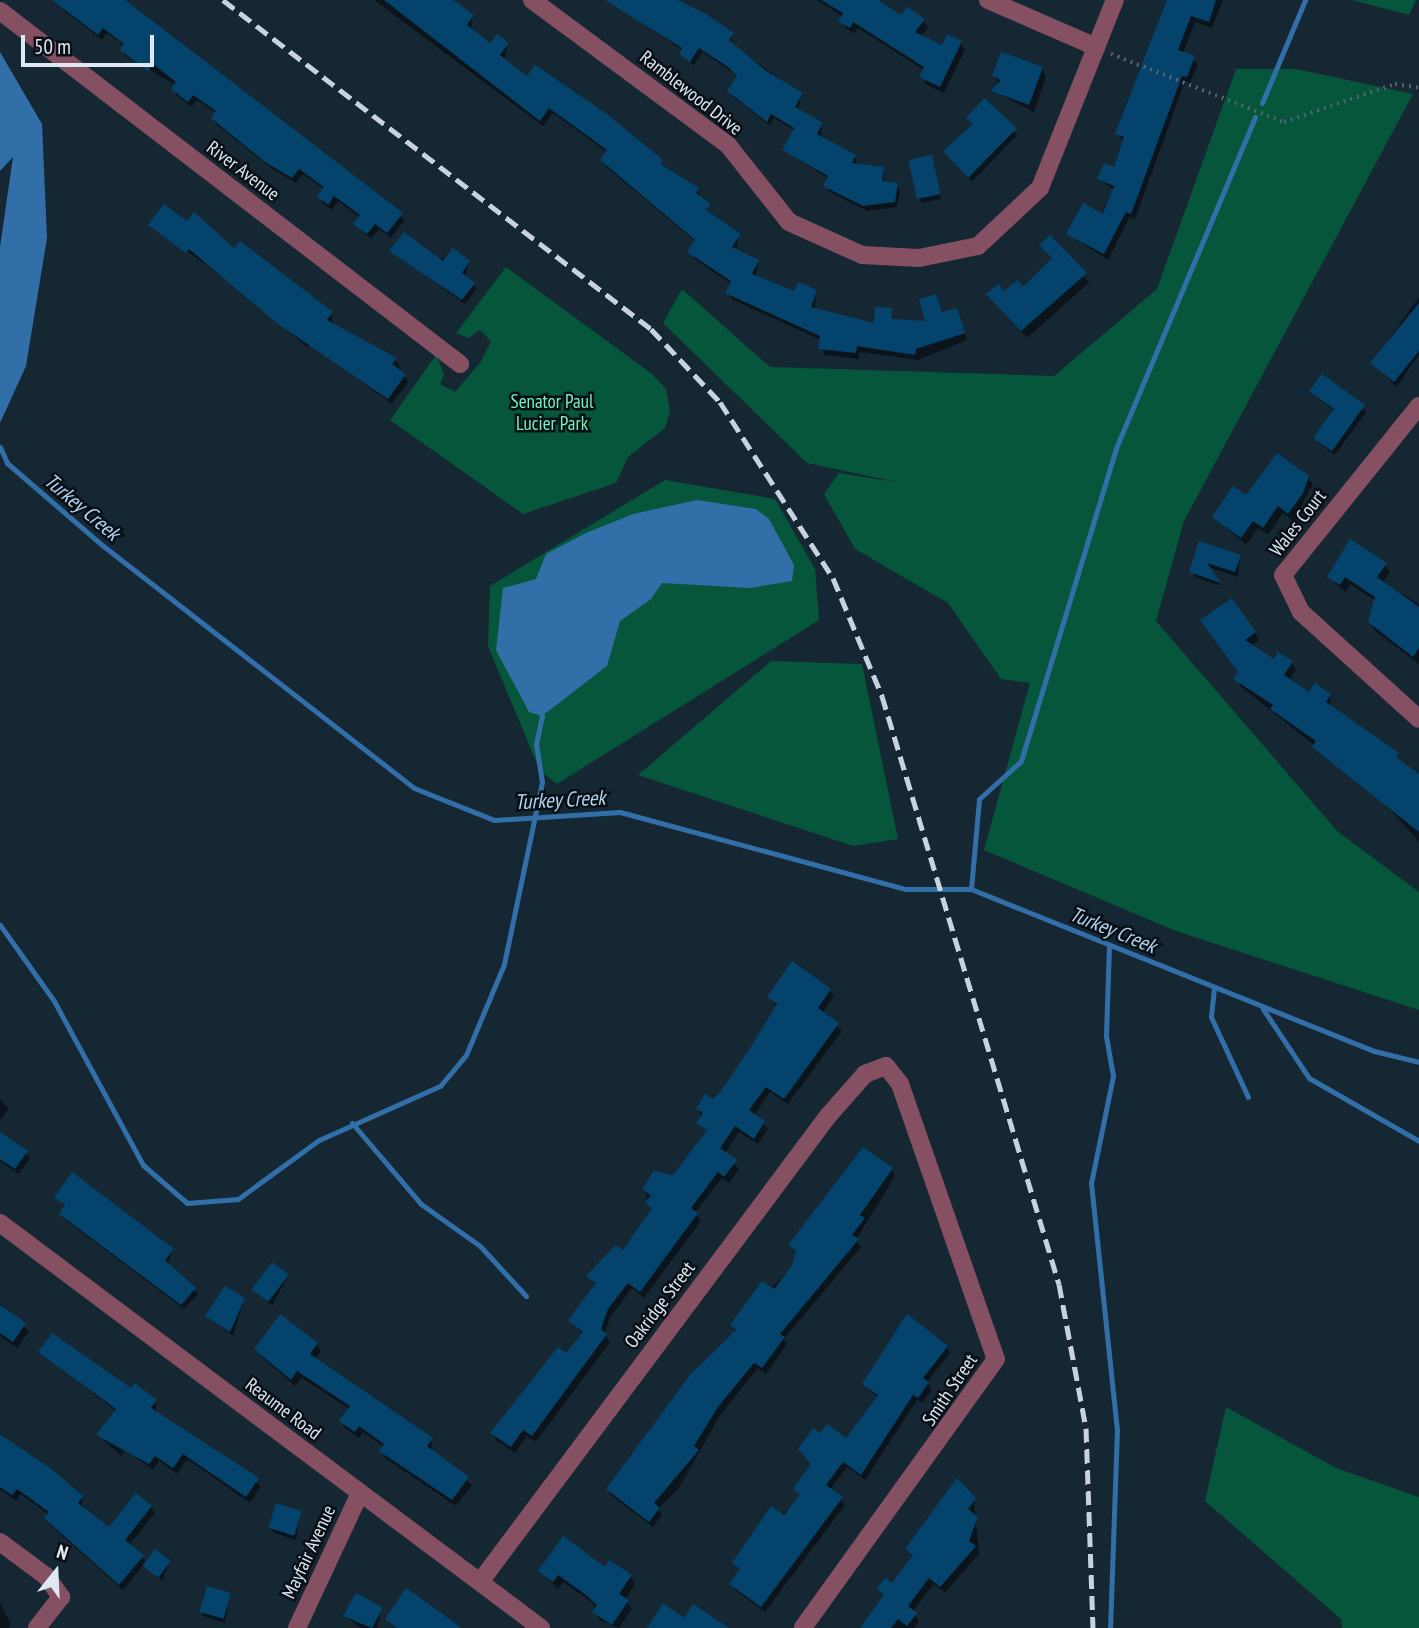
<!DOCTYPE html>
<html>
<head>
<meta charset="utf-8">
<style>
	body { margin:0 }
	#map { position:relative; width:1419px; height:1628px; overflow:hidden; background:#162734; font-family:"PT Sans Narrow",sans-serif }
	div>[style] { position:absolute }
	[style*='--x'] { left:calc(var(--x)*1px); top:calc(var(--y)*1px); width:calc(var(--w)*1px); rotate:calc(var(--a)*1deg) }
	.green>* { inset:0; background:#05563b }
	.water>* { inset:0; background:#326fa9 }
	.shadow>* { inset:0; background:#0007 }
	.stream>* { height:5px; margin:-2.5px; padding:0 2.5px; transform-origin:2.5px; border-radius:2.5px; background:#326fa9 }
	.building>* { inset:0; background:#04446c; transform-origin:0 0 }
	.path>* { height:3.5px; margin-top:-1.75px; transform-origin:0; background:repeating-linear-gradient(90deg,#53626e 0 2px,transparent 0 7px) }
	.minor>* { height:18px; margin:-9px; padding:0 9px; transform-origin:9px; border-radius:9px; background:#865063 }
	.rail>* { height:5px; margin-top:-2.5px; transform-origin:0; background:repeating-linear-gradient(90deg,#c8d3dd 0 14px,transparent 0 21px) }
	span { translate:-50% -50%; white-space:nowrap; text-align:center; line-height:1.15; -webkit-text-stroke:5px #080f15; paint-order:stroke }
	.street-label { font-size:19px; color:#dee8f2 }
	.park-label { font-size:19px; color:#72f5be }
	.water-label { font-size:21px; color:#b4d3f3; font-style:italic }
	.north { position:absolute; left:21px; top:1537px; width:70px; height:70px; -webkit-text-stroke:5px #080f15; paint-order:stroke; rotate:18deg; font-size:19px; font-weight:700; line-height:28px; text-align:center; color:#dee8f2 }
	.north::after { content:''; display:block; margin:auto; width:24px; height:32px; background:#dee8f2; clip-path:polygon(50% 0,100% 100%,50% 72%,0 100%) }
	.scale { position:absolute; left:21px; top:35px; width:133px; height:32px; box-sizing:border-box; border:4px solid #dee8f2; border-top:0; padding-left:9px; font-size:21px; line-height:24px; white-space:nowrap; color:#dee8f2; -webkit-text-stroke:5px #080f15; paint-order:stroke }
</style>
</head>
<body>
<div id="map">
	<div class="green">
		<i style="clip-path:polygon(1352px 0,1416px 0,1409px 15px)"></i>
		<i style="clip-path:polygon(1236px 69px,1296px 69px,1413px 94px,1184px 521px,1156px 621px,1337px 831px,1419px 892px,1419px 1010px,1176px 931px,984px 850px,1030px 683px,1001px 679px,948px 603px,855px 549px,824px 494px,839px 473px,902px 483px,807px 463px,663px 323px,682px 289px,770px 367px,1054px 376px,1157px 289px)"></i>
		<i style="clip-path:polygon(506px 267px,652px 374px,666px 389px,670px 411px,665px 428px,628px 457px,616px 483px,523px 514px,390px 420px,436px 355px,444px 374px,440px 384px,455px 392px,480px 363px,491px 341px,480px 330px,468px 338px,456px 333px)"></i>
		<i style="clip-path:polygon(665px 480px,775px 499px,815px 569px,819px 620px,557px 784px,540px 771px,488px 646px,490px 586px)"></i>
		<i style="clip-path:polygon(771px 661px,862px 664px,898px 839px,853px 846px,638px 775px)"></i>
		<i style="clip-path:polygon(1226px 1407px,1336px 1468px,1419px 1497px,1419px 1628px,1342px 1628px,1341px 1619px,1205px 1501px)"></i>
	</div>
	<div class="water">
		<i style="clip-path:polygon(0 52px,42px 124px,47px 238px,26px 366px,0 423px,0 247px,13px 157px,0 171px)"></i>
		<i style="clip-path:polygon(697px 500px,756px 509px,769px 519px,794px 565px,792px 581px,751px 588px,662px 583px,651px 599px,620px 621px,607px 666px,542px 716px,529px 712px,496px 650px,503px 588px,536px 579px,546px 554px,586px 533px,633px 514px)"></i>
	</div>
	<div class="shadow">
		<i style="clip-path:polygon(61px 0,120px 0,405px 220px,391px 238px,379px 229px,371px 239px,355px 224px,360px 218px,338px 201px,332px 210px,322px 203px,324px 189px,303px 174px,296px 183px,271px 168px,216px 124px,216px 113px,197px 100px,192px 107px,176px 95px,176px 85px,125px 56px,125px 46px,107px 33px,102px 40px,62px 9px)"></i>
		<i style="clip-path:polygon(374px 0,450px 0,472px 17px,471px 30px,491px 45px,497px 36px,508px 44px,504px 60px,527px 79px,697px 190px,710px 215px,739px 235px,736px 251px,758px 261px,756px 278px,795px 293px,816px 291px,815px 310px,876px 325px,891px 310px,894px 321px,928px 323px,936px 296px,943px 314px,959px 316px,967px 340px,918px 360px,859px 352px,859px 359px,824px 355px,821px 340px,731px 299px,731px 284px,693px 258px,696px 242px,605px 166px,608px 153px,553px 113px,543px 126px)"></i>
		<i style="clip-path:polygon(610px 0,676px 0,732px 35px,732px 45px,802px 94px,798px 111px,822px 125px,821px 138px,855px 156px,856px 165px,883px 169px,885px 183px,900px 190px,897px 207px,867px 211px,828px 191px,829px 179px,784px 150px,795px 131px,774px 118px,770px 126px,732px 96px,738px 78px,733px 73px,703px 52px,693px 66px,683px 51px)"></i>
		<i style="clip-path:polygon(817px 0,874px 0,902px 17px,923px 20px,928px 28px,921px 37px,943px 47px,961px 43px,965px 50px,944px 93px,925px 84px,924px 70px,858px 28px,854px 34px,845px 28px,843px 17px)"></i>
		<i style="clip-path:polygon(1170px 0,1223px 0,1212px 28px,1195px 22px,1183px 53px,1198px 64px,1190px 83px,1185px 81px,1135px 219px,1130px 217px,1108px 260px,1068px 234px,1104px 216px,1114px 190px,1099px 179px,1115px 169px,1124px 142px,1117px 134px)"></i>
		<i style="clip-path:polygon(1042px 69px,1046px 77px,1034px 112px,993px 91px,999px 85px,994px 76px)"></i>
		<i style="clip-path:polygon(968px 118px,1018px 134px,972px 182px,948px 156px,974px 125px)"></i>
		<i style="clip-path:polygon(931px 157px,941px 199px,922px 203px,919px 198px)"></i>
		<i style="clip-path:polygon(188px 224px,332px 313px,332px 324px,395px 359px,408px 382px,392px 404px,311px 344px,308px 348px,240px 289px,150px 225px)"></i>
		<i style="clip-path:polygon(1041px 245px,1090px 282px,1027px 338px,988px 294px,1023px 289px,1053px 260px)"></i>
		<i style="clip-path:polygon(392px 251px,469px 262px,465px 277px,477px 289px,465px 304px)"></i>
		<i style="clip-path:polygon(1419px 297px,1419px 354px,1397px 387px,1372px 363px)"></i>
		<i style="clip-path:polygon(1311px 391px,1367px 411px,1335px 455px,1315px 439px,1334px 411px)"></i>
		<i style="clip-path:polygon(1308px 477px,1313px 485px,1293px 521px,1283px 513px,1268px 535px,1258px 528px,1246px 545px,1214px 517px,1247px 497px)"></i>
		<i style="clip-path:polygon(1200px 543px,1240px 556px,1238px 577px,1208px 567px,1221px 586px,1194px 577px)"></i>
		<i style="clip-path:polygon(1385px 564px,1390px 572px,1383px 583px,1419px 604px,1419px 664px,1375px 631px,1370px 622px,1376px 601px,1350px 584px,1345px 592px,1329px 577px)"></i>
		<i style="clip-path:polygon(1207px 628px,1255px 633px,1259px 640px,1251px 646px,1274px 661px,1292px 662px,1296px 670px,1289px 680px,1309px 695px,1330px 696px,1331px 708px,1419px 776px,1419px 842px,1380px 798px,1240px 686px,1239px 673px)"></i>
		<i style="clip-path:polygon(830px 990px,834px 997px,822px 1013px,842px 1031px,788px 1104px,770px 1092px,754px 1116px,768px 1129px,758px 1144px,739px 1132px,725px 1153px,739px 1169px,729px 1183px,722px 1178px,695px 1213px,701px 1221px,644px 1298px,632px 1288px,611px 1316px,604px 1334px,610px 1342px,536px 1442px,527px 1436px,515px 1453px,496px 1440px,492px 1433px,583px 1334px,570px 1320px,596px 1285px,589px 1276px,623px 1253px,652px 1211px,644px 1190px,674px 1177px,707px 1133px,698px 1109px,722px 1093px,777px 1007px,769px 997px)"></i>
		<i style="clip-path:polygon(0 1099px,9px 1109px,0 1120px)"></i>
		<i style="clip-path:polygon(0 1134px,30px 1158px,19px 1174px,0 1161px)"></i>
		<i style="clip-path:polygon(892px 1170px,895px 1176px,856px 1240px,861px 1247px,784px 1339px,787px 1344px,766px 1374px,758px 1368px,721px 1414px,679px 1488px,658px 1509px,662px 1515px,653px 1527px,612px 1496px,608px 1490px,735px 1331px,732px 1325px,792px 1268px,797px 1254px,790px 1245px)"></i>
		<i style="clip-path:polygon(56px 1198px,172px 1250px,168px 1265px,198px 1294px,184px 1309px,64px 1219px,66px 1207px)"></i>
		<i style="clip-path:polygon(288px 1276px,272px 1306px,254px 1289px)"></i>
		<i style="clip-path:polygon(244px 1300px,233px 1336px,207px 1316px)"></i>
		<i style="clip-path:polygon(0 1304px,29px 1331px,17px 1348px,0 1336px)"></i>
		<i style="clip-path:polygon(280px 1317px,317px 1344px,321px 1351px,315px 1359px,431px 1439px,432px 1451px,472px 1485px,456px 1506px,385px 1458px,384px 1447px,363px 1432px,359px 1438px,345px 1428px,341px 1421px,350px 1409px,302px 1378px,295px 1386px,261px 1356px,257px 1349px)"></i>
		<i style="clip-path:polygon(947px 1347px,950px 1353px,927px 1382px,932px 1390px,922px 1403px,917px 1400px,865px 1480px,847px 1467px,830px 1490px,845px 1505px,765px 1612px,735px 1590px,731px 1584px,741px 1571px,734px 1563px,801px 1496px,795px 1489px,812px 1466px,800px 1449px,820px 1436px,846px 1441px,878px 1398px,864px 1384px)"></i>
		<i style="clip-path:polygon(40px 1352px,156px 1401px,156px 1413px,261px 1486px,250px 1503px,187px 1459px,177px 1474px,159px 1461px,153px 1470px,125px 1450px,121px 1456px,98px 1435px,116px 1411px)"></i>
		<i style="clip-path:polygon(0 1433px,82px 1497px,82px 1508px,109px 1529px,151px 1507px,155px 1513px,129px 1545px,147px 1563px,170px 1562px,162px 1581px,144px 1565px,123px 1590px,50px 1525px,49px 1515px,21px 1494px,16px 1501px,0 1489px)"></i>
		<i style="clip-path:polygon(974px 1500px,979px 1554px,945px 1593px,934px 1584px,912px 1612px,919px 1621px,914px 1628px,862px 1628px,884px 1598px,879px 1589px,892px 1586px,914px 1558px,907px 1549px)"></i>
		<i style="clip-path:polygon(300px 1513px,296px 1540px,274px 1533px,271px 1528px)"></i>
		<i style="clip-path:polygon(605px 1569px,631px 1576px,635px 1584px,625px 1600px,632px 1609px,619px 1628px,599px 1620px,593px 1603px,563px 1582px,558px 1589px,540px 1571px)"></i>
		<i style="clip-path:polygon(230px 1595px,225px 1623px,203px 1616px,200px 1611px)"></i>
		<i style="clip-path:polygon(0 1603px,11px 1624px,8px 1628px,0 1628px)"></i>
		<i style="clip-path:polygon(382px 1609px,377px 1628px,361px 1628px,345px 1616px)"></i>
	</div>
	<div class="stream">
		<i style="--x:1262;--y:103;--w:112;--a:-67.3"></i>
		<i style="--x:0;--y:447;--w:17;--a:66"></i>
		<i style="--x:7;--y:463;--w:125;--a:40.8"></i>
		<i style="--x:102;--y:545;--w:395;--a:37.9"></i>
		<i style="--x:414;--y:788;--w:86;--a:21.8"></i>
		<i style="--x:494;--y:820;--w:126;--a:-3.6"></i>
		<i style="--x:620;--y:812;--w:296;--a:15.1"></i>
		<i style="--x:906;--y:889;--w:65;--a:0"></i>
		<i style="--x:971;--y:889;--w:434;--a:21.9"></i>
		<i style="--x:1374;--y:1051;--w:46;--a:13.7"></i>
		<i style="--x:971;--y:889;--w:90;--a:-84.9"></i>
		<i style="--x:979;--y:799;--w:57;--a:-42.1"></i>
		<i style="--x:1021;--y:761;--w:327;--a:-73.1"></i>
		<i style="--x:1116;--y:448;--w:359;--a:-67.2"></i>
		<i style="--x:0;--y:925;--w:93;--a:54.6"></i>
		<i style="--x:54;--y:1001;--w:187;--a:61.5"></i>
		<i style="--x:143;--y:1165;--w:58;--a:40.8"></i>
		<i style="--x:187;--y:1203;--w:51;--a:-4.5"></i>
		<i style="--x:238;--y:1199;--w:100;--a:-36.1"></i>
		<i style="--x:319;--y:1140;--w:133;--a:-24.1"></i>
		<i style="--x:440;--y:1086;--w:40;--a:-50"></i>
		<i style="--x:466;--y:1055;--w:99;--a:-67.3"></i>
		<i style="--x:504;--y:964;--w:186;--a:-78.2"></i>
		<i style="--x:542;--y:782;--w:38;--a:-99"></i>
		<i style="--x:536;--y:744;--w:29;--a:-78"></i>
		<i style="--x:1109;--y:945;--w:91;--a:91.9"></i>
		<i style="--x:1106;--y:1036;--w:41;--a:80.1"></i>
		<i style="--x:1113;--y:1076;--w:109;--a:101.6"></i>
		<i style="--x:1091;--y:1183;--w:247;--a:84"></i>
		<i style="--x:1117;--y:1429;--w:199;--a:92"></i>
		<i style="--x:1214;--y:988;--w:29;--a:96"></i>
		<i style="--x:1211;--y:1017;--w:88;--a:65.2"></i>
		<i style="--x:1263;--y:1009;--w:83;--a:56.3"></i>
		<i style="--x:1309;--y:1078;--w:127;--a:29.8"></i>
		<i style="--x:352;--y:1123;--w:106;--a:49.6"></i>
		<i style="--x:421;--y:1204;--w:72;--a:35.4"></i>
		<i style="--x:480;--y:1246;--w:68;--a:47.4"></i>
	</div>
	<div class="building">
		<i style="clip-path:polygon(52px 0,125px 0,403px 213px,387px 233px,375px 224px,367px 234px,353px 224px,360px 215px,334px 196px,328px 205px,317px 196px,324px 187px,299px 169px,292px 178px,265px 162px,211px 118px,216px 111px,193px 95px,188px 102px,171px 89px,176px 82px,153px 64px,148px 71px,120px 50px,124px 44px,103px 28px,98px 35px)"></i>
		<i style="clip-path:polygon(384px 0,453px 0,474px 15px,467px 25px,490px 43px,497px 34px,509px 43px,500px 55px,527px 76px,535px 65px,607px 114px,663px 160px,660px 164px,699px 188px,696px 193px,711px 204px,706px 210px,741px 234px,732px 247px,759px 260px,752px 274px,794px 291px,798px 282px,817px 290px,811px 307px,874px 323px,875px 307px,892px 308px,892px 319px,925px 321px,919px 299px,936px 294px,942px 312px,957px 308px,965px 333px,916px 349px,915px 355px,857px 346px,856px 353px,818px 349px,820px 336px,725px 293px,731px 281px,687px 252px,695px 240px,600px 160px,607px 150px,549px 108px,540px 121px)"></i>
		<i style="clip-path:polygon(605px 0,678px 0,706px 14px,734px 33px,729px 40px,765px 70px,803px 93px,795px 107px,823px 123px,817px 134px,856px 155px,852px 163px,884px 167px,882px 181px,898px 183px,895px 202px,863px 206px,823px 186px,828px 176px,782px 150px,794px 128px,771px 114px,767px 122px,727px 91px,737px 76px,728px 67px,699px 48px,690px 62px,679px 54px,682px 48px)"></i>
		<i style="clip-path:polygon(821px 0,878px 0,901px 15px,907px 7px,925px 19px,915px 32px,942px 45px,947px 34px,962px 41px,940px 87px,919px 77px,924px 67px,853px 22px,850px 28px,838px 21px,843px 13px)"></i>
		<i style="clip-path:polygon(1167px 0,1216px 0,1209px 22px,1191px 16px,1178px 50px,1195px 56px,1187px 77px,1182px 76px,1131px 214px,1126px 212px,1104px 254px,1066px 234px,1083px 203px,1103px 214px,1114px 186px,1097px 179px,1104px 163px,1114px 167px,1124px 137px,1115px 134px)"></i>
		<i style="clip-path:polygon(1001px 52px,1043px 67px,1029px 105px,991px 91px,1001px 80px,992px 76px)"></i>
		<i style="clip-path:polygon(984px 98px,1017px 128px,968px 178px,943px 151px,973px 124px,966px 118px)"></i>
		<i style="left:932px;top:155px;width:40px;height:24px;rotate:78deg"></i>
		<i style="clip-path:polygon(164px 204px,187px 221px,194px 212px,234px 248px,240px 241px,333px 312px,327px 320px,397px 358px,392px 364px,406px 374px,388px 399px,278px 324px,189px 249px,186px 253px,148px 225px)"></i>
		<i style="clip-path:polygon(404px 232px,443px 261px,453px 248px,470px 261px,462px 273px,475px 283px,462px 300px,389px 251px)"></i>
		<i style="clip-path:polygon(1050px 235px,1087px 273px,1021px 331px,986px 294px,999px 284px,1004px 291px,1018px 280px,1023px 287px,1052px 258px,1039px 245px)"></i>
		<i style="clip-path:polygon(1419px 303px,1419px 351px,1394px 382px,1370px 363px)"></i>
		<i style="clip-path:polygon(1322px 374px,1365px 405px,1332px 451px,1313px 438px,1334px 409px,1309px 391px)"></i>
		<i style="clip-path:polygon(1277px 453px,1309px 476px,1303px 493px,1288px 514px,1278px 506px,1263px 528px,1253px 521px,1241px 538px,1212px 517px,1233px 486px,1246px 495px)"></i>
		<i style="clip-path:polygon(1350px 539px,1387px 563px,1377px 577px,1419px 607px,1419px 648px,1413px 657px,1368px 622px,1375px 597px,1345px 577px,1340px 585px,1327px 577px)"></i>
		<i style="clip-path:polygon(1199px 541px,1241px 555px,1235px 572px,1207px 563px,1221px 583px,1189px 572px)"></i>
		<i style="clip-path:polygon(1232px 598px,1256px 632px,1245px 640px,1274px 659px,1278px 652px,1293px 661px,1284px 675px,1309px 692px,1315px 683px,1331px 694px,1326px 702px,1399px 753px,1396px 757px,1419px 774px,1419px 832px,1312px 747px,1316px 741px,1270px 709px,1273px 705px,1233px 679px,1238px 672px,1200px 620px)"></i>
		<i style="clip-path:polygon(792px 961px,831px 989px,818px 1008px,839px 1023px,784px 1099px,766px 1087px,749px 1110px,765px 1121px,754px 1139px,735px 1126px,720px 1148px,737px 1160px,724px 1177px,718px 1172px,691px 1208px,698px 1213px,640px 1292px,628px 1283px,608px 1309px,601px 1329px,607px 1334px,532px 1436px,523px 1430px,511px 1447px,490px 1433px,558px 1347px,566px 1353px,583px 1332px,568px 1320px,596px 1283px,586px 1276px,616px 1245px,623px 1250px,652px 1208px,645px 1203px,651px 1195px,642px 1190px,653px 1171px,673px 1175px,707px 1130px,696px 1123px,703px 1113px,696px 1109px,705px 1094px,713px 1099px,721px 1091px,752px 1045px,777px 1004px,767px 997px)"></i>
		<i style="clip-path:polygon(0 1132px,28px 1151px,15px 1169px,0 1159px)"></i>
		<i style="clip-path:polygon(863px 1147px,893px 1168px,860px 1215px,865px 1218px,852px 1235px,859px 1239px,780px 1334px,785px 1337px,762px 1368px,754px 1363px,718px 1407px,694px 1446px,699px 1450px,654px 1503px,660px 1508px,649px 1522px,606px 1489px,690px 1375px,736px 1330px,730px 1325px,762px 1281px,774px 1289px,791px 1267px,796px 1251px,788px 1245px)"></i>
		<i style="clip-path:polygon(72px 1172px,174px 1249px,165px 1260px,196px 1288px,181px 1305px,59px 1214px,65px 1205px,54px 1198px)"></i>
		<i style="left:272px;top:1262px;width:21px;height:34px;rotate:37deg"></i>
		<i style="clip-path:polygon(225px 1286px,245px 1298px,230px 1332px,205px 1316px)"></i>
		<i style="clip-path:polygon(0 1305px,26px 1323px,13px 1342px,0 1333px)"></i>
		<i style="clip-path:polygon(280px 1314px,318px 1343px,310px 1354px,433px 1438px,427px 1446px,469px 1477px,452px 1500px,379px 1451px,384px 1444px,359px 1426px,355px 1432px,339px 1421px,350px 1406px,297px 1371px,291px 1380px,254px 1349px)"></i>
		<i style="clip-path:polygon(907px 1314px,948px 1346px,923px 1378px,929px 1382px,918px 1398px,913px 1395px,861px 1475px,843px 1462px,826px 1485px,843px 1497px,761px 1607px,729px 1584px,740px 1569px,732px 1563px,771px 1506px,784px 1515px,800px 1494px,793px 1489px,811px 1464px,798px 1449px,813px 1428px,820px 1433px,827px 1424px,846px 1438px,878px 1395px,862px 1384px)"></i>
		<i style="clip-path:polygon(52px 1333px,131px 1388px,135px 1383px,157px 1400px,151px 1408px,259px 1478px,246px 1497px,183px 1454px,173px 1468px,155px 1456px,149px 1464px,96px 1435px,116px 1409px,38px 1352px)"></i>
		<i style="clip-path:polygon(0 1434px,54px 1471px,83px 1496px,78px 1503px,109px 1527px,136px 1493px,152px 1506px,125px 1540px,144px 1555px,119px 1585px,44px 1518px,49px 1512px,17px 1489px,12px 1495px,0 1487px)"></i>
		<i style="clip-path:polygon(957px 1478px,976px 1498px,968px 1509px,978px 1517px,969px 1541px,976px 1546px,940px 1587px,929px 1578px,908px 1606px,917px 1613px,907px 1626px,898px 1619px,891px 1628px,860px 1628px,884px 1595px,877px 1589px,885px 1578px,892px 1583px,913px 1555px,905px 1549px)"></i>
		<i style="left:276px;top:1503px;width:27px;height:26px;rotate:17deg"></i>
		<i style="clip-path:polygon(563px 1536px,605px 1567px,609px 1560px,632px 1575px,619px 1594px,629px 1600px,612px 1625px,592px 1612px,597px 1605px,586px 1595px,558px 1575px,553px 1582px,538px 1571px)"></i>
		<i style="left:155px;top:1549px;width:20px;height:21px;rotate:37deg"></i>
		<i style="left:207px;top:1586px;width:25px;height:27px;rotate:16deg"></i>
		<i style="clip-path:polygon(406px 1588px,436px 1609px,461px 1628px,398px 1628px,385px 1619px)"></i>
		<i style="clip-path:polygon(356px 1593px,383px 1608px,372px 1628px,343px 1616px)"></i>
		<i style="clip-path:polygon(663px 1603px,684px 1618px,693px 1604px,729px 1628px,647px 1628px)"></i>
	</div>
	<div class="path">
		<i style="--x:1111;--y:54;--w:186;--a:21.5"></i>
		<i style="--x:1284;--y:122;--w:117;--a:-18.9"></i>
		<i style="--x:1395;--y:84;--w:24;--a:9"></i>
	</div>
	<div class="minor">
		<i style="--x:532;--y:0;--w:244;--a:36.5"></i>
		<i style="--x:728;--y:145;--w:98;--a:51.6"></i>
		<i style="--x:789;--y:222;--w:80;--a:24.3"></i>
		<i style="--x:862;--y:255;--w:57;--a:3"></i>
		<i style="--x:919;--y:258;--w:60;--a:-11.5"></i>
		<i style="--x:978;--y:246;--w:85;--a:-43.1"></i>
		<i style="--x:1040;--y:188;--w:202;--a:-68.3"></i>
		<i style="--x:988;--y:0;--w:118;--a:23.5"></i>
		<i style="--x:0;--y:11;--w:580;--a:37.5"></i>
		<i style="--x:1419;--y:406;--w:217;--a:128.8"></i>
		<i style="--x:1283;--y:575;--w:41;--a:64.1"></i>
		<i style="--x:1301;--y:612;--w:159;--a:42.2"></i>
		<i style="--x:0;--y:1223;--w:676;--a:36.82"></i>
		<i style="--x:0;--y:1542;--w:57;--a:36.5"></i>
		<i style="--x:46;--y:1576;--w:26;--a:54"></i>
		<i style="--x:61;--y:1597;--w:39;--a:128"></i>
		<i style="--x:480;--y:1582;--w:582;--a:-53.25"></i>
		<i style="--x:828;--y:1116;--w:56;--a:-48.6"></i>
		<i style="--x:865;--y:1074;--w:22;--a:-21"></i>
		<i style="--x:886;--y:1066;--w:23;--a:52"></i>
		<i style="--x:900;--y:1084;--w:291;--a:70.8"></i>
		<i style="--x:996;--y:1359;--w:331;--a:125.7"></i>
		<i style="--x:297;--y:1628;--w:149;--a:-65"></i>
	</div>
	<div class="rail">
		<i style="--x:223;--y:0;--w:540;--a:37.55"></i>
		<i style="--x:651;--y:329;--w:100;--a:46.6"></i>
		<i style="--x:720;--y:402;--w:209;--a:57.3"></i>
		<i style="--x:833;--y:578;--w:128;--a:67.4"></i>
		<i style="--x:882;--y:696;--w:614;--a:73.25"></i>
		<i style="--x:1059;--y:1284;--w:147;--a:79.4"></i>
		<i style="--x:1086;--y:1428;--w:200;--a:88"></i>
	</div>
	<div class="street-label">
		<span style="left:691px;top:93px;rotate:38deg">Ramblewood Drive</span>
		<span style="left:243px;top:171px;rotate:37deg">River Avenue</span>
		<span style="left:1298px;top:523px;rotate:-52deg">Wales Court</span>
		<span style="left:660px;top:1305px;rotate:-53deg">Oakridge Street</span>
		<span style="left:950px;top:1390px;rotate:-56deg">Smith Street</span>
		<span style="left:283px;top:1409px;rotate:37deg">Reaume Road</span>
		<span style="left:309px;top:1552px;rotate:-65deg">Mayfair Avenue</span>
	</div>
	<div class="park-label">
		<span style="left:552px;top:413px">Senator Paul<br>Lucier Park</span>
	</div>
	<div class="water-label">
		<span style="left:82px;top:507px;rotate:40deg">Turkey Creek</span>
		<span style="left:560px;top:800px;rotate:-3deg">Turkey Creek</span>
		<span style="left:1113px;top:930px;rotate:22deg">Turkey Creek</span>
	</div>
	<div class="north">N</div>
	<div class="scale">50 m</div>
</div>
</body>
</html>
